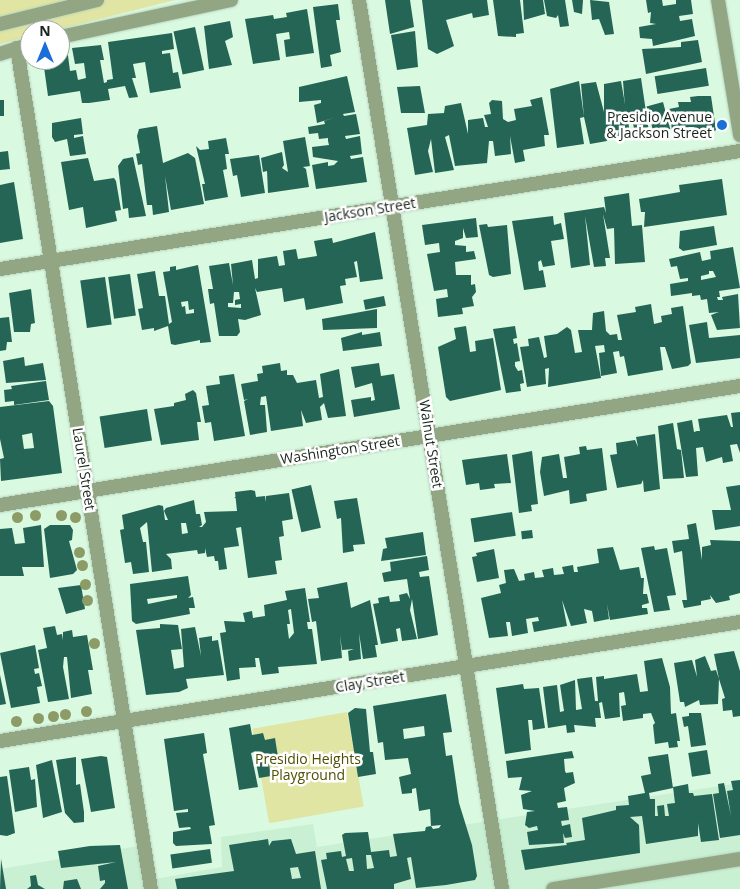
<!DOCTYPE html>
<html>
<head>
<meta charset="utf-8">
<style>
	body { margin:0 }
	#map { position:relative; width:740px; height:889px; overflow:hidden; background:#d9f9e1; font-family:"Open Sans",sans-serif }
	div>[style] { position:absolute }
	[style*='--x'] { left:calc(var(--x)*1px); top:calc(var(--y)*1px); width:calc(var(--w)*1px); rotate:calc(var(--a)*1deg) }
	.built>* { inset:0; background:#c9f0d3 }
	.green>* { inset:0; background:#e0e5a3; transform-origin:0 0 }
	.building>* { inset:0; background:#246555; transform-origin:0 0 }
	.roads { filter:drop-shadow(0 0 1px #b6d3be) drop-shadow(0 0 1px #b6d3be) }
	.minor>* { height:14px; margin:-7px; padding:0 7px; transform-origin:7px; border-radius:7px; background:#92a684 }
	.tertiary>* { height:14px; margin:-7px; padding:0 7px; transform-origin:7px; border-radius:7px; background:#92a684 }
	.trees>* { width:11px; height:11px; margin:-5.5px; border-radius:50%; background:#8d9c67 }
	.dots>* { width:14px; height:14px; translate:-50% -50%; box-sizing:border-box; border:2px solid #fff; border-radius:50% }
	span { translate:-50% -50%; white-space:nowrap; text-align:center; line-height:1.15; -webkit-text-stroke:5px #fff; paint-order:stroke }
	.poi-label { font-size:14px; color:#19251c }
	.right { translate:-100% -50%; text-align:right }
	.street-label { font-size:14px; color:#19251c }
	.park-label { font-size:14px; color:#4e5004 }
	.north { position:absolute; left:20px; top:20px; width:50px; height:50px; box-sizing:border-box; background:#fff; border:1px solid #a3a8a4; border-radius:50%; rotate:0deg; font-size:14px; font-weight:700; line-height:20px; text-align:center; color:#19251c }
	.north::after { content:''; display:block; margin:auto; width:18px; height:22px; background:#196ed8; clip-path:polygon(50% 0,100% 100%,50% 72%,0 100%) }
</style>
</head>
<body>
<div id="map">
	<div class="built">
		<i style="clip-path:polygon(740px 783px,740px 889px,0 889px,0 869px,144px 845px,150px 880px,222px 867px,221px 837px,313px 824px,317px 847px)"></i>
	</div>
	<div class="green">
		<i style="clip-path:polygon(0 0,175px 0,56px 30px,30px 30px,30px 36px,0 44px)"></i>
		<i style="left:347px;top:712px;width:96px;height:96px;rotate:80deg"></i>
	</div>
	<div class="building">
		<i style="clip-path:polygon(385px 0,410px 0,414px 27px,390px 34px)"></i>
		<i style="clip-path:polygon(422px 0,487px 0,489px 15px,473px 18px,472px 13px,446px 20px,454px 46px,437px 54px,428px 49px)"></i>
		<i style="clip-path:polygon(493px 0,520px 0,524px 33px,516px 34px,516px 37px,498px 36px)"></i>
		<i style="clip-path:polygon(523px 0,543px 0,545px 14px,524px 20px)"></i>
		<i style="clip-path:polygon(544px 0,565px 0,569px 26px,560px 27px,558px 15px,556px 18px,547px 16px)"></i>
		<i style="clip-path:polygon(572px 0,583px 0,582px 14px,574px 12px)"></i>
		<i style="clip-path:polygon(590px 0,609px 2px,614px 34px,605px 35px,599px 19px,592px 20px)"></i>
		<i style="clip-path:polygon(646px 0,662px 0,663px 6px,676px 4px,676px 0,691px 0,693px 14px,679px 16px,680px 21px,692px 19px,695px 36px,653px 46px,652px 39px,640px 38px,639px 27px,656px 24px,650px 23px,651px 12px,648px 13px)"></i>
		<i style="clip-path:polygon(338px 4px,340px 20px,336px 20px,341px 52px,330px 55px,332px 66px,321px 68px,313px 7px)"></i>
		<i style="clip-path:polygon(307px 9px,314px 53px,286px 57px,284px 40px,290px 39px,289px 32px,276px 34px,280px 60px,253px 64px,245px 19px,273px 15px,274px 19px,287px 17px,286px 13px)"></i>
		<i style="clip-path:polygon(230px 21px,233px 37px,225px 41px,232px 65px,209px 69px,204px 26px)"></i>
		<i style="left:195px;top:27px;width:44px;height:22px;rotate:78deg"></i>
		<i style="clip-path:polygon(415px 31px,418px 67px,397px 70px,391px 35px)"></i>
		<i style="clip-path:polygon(172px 33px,174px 49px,162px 51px,162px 54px,170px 53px,173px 73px,178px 72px,181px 88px,150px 93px,145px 62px,133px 64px,136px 78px,132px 78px,138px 97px,129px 98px,125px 86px,108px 89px,110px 100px,89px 103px,82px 103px,80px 91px,48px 96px,43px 60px,60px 60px,60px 49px,67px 48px,70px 71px,76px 70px,78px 80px,86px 78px,84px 63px,75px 64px,72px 48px,101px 45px,104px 60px,100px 60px,104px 83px,107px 82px,107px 80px,113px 79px,108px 42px)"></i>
		<i style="clip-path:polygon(698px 40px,702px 62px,646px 74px,642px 49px,681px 47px,681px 42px)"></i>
		<i style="left:706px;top:68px;width:18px;height:52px;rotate:81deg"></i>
		<i style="clip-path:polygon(347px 76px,355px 112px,343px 114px,344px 116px,356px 114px,360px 134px,345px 136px,346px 139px,360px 136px,362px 154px,350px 156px,351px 159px,363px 157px,367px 182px,316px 189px,312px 165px,328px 162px,328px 166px,334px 165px,338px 161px,313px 157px,312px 147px,329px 145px,328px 141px,328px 138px,319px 139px,318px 133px,309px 134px,308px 127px,325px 124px,324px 121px,336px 117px,317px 123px,314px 105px,321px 103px,321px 100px,299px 102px,299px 87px)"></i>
		<i style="clip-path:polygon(641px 78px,649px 132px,640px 135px,635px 134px,632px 117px,629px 118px,625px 108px,623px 81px)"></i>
		<i style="clip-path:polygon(579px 81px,584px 117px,581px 84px,596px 82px,604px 112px,604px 84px,621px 81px,630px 133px,614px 137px,605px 130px,607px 141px,590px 144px,584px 117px,580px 118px,584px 144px,557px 148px,550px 89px)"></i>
		<i style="clip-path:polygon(420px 86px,425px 113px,401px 113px,397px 87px)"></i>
		<i style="clip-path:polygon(698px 96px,711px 96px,716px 130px,709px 134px,705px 128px,698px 133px,694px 127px,689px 127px,683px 131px,681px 139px,673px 137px,669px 109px,679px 107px,678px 102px,691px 102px,690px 97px)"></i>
		<i style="clip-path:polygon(542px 97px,549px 135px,544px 135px,545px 146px,523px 150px,525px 161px,515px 163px,510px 136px,511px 154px,495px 156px,493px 141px,489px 141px,487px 163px,455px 166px,449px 135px,445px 137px,454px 170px,435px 173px,431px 139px,428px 151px,433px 172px,415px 175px,407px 128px,427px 125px,428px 114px,444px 113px,445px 106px,461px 103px,468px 134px,468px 120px,483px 118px,485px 127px,488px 127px,484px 115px,491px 114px,489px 103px,492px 100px,502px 101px,503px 119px,508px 122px,516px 120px,514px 109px,532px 106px,530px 100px)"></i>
		<i style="left:0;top:100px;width:4px;height:16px"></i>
		<i style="left:663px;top:102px;width:28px;height:17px;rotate:75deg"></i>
		<i style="clip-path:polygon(81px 118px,83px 134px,74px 135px,74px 138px,83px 136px,86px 154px,70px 156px,67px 139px,55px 142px,52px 137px,52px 123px)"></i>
		<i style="clip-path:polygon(157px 126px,163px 163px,188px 153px,195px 158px,204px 204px,171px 210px,165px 176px,169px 212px,153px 215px,152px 205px,147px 205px,142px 164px,138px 165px,136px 154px,140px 153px,137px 136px,139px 129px)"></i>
		<i style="clip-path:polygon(305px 137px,310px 166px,303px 167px,306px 169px,309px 187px,268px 193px,267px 171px,263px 172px,261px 158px,282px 152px,284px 165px,282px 168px,288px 172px,283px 141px)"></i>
		<i style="clip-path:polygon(226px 138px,229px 154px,225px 154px,227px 169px,223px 170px,228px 197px,205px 201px,202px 184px,205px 184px,196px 146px,200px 150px,209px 149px,208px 141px)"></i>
		<i style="clip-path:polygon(8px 151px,10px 169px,0 170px,0 152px)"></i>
		<i style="clip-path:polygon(259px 155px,265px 193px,241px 197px,237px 175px,233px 176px,230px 159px)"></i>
		<i style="clip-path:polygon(133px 157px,146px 216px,129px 218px,128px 208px,123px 209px,118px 166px,123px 159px)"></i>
		<i style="clip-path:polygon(88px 158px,94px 181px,114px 178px,116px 181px,121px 210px,115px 211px,117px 221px,86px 228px,83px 207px,69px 210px,61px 162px)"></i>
		<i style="clip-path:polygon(722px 179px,727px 215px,644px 227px,645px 212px,641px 212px,639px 199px,680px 192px,679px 185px)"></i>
		<i style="clip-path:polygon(14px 182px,23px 239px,0 243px,0 185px)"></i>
		<i style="clip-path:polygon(629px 193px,632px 226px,642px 225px,645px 262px,615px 264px,614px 228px,607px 229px,603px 214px,610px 258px,605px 258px,606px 266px,594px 267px,585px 216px,590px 265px,571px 268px,564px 213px,604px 207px,606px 213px,604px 197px)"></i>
		<i style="clip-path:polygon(553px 216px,554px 225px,561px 223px,564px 239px,551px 241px,555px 265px,543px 267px,541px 260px,538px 262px,539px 271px,543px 270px,546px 287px,524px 290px,512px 221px)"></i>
		<i style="clip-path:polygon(476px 218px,478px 237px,466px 238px,463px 228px,463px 238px,455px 241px,455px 245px,466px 246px,466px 252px,474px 251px,476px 259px,455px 262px,456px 275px,471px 275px,471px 285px,475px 284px,476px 292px,472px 297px,474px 306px,462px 308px,463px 314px,438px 317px,436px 299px,448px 297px,447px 289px,434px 291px,427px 254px,440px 252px,439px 243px,425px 245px,422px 225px)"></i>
		<i style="clip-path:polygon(487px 224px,488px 227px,507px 225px,511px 274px,493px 277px,489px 275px,479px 225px)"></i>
		<i style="clip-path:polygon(714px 226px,717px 245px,683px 251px,679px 248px,680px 231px)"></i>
		<i style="clip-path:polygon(evenodd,375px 232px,383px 279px,360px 282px,357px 261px,354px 262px,357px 277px,345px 279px,346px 285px,340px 286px,343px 303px,306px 310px,304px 298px,284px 302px,282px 288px,257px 292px,255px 288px,261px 315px,245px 320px,238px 319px,240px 332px,237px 336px,219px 336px,214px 303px,210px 304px,208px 289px,213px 289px,209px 266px,229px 263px,233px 285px,231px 264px,252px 260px,255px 279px,258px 278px,258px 259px,277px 256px,279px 266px,285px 265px,283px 251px,296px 249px,298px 259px,317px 256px,314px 241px,332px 238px,333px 243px,375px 232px,234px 292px,239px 292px,240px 299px,235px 300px,235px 305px,241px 304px,241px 308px,228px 307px,228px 303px,233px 303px,234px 292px)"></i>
		<i style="clip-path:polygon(evenodd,733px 247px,740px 288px,719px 291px,720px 297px,717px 297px,718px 300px,723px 300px,722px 297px,738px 294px,740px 328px,717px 330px,711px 315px,719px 312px,709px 313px,707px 299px,701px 300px,700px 295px,692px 296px,692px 293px,671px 296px,670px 284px,688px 281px,688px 278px,680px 279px,677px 266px,671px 267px,669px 259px,700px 252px,702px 261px,711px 259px,710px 251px,733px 247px,709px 271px,713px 271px,716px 277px,701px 280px,701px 276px,709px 274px,709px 271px)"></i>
		<i style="clip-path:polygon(evenodd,198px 265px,211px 342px,200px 343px,200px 340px,175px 345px,171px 344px,168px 326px,154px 331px,154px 328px,142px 330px,138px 309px,143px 308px,137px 274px,155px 271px,159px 296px,165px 296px,169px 324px,172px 322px,163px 272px,170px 271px,170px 267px,176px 266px,176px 270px,198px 265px,188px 301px,189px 310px,194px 309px,194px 313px,186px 314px,185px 306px,182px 307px,181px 302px,188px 301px)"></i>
		<i style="left:130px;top:274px;width:42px;height:22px;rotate:82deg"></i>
		<i style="left:105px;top:277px;width:48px;height:25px;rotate:82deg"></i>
		<i style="clip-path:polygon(31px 289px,35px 323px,31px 324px,30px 332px,14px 332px,9px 293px)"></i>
		<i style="left:384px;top:296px;width:10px;height:21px;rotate:79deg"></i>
		<i style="clip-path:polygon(651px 304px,654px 324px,662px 322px,661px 316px,672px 314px,671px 308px,683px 306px,691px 363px,688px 366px,672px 369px,665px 347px,660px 347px,663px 370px,628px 376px,624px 356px,620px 357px,619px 351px,613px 352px,617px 373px,601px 376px,599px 353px,605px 352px,604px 345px,595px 346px,601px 378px,548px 387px,549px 368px,545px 369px,546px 384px,527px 387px,520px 347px,529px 346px,528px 339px,539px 337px,544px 358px,547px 357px,544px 336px,557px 334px,567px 327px,571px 330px,575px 353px,582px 352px,578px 330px,592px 330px,593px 313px,604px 311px,606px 331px,610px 335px,617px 334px,618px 340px,622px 340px,617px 315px,636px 312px,635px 307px)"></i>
		<i style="clip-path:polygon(377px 309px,377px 328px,323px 330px,322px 319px)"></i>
		<i style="clip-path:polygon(9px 317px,12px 342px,7px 342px,6px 350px,0 351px,0 318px)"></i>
		<i style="clip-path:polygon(707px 322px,709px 338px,740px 335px,740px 358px,696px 363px,689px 325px)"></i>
		<i style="clip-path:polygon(466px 326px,470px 352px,476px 351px,475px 341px,493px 338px,501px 390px,450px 401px,446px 397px,438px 347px,456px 339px,454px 328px)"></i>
		<i style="clip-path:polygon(515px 326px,517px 338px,513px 339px,514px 344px,517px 343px,520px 361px,515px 362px,515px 366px,518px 371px,522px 370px,524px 383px,520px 384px,521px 391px,506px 393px,493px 329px)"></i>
		<i style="clip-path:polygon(362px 332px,362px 335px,380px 332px,382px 346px,343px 351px,341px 338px)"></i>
		<i style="clip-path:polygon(24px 357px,25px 366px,43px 363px,46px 380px,6px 383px,3px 361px)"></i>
		<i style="clip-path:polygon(280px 363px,281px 371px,287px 370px,287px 375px,293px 375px,297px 383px,316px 380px,319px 398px,323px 397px,320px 374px,339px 369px,346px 416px,328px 418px,324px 403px,320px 407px,322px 420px,306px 423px,301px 410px,303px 426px,271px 431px,266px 396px,261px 397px,260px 405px,265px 405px,267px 432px,250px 435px,244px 401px,248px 399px,244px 400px,241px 384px,258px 381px,257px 374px,263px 373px,262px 366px)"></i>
		<i style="clip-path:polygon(379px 363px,381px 376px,394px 374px,400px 409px,354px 417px,351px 400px,371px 397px,371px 401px,375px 400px,372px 383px,355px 388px,351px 367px)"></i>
		<i style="clip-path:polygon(234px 374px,245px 436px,214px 441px,211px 422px,205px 423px,202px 406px,209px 405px,206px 386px,220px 384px,219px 376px)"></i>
		<i style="clip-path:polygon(46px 381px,49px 400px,14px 405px,14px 401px,5px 402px,4px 390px,12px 389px,11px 386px)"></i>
		<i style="clip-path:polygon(193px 390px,196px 393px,201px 422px,197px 422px,199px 440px,161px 445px,154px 409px,174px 406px,174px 403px,186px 400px,185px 394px)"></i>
		<i style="clip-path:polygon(evenodd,49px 401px,53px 406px,62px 473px,1px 481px,0 459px,4px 458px,0 439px,0 407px,49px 401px,32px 433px,34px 448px,24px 449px,22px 435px,32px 433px)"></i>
		<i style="left:147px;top:409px;width:32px;height:48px;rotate:81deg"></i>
		<i style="clip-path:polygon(740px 412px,740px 453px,737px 444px,730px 445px,733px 461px,723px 463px,722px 457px,706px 462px,703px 447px,696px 448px,698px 476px,686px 477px,677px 423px,692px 420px,694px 432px,697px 431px,700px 431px,698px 419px,727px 415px,731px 427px,733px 427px,731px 413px)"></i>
		<i style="clip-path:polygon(673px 423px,677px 449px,681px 450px,684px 478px,663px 479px,658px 426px)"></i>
		<i style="clip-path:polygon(655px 434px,660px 489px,644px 492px,643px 480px,641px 484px,617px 488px,610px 455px,617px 454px,616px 443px,635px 440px,638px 447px,636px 437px)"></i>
		<i style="clip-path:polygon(586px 446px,587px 450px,602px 448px,607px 490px,586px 494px,587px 501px,570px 504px,569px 490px,544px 496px,540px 472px,542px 457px,559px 454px,563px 478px,567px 478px,564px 457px,580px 454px,579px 447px)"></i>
		<i style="clip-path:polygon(532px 451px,538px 504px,531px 505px,532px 511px,519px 513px,512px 455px)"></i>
		<i style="clip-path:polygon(507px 454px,511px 483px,494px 484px,495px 488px,480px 490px,479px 483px,466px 485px,462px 460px)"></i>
		<i style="left:311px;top:485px;width:44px;height:20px;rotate:77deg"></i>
		<i style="clip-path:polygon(740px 485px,740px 526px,715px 530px,712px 510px,731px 510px,726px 487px)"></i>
		<i style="clip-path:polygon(evenodd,251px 490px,255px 491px,256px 497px,265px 496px,266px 502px,266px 496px,289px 493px,293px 519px,282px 521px,284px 536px,279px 537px,282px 560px,275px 561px,277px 574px,248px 578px,241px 527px,236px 528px,239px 546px,224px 548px,227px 569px,219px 570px,218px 561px,215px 561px,214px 556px,207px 557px,205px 548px,205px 553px,198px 554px,197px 550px,166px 554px,171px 559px,172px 569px,152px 572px,147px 522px,140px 528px,143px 542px,146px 542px,149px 572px,133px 574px,131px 562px,125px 563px,120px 530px,124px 529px,122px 515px,159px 505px,163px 506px,165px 520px,168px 520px,164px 511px,166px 508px,194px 500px,196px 514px,200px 514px,202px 525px,199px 527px,202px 527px,206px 522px,204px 512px,237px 511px,235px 492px,251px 490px,181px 523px,186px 523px,188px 533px,182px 534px,181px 523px)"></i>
		<i style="clip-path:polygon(357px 498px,365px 544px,353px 545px,354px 551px,343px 553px,341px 518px,337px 519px,334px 501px)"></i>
		<i style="left:512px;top:512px;width:24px;height:42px;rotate:81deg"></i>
		<i style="clip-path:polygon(696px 523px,702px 560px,702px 547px,711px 545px,710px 540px,740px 541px,740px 593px,729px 596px,730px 600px,716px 603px,710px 595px,711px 599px,701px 601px,701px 605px,684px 608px,682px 600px,687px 600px,682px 551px,674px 553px,672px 541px,689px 539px,687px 525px)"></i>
		<i style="clip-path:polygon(41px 525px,44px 567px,22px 567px,24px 576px,0 576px,0 529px,12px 528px,15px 544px,25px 543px,23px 528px)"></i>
		<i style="clip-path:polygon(50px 525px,70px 525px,73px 530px,72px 540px,69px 541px,77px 570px,73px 574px,50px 578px,44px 529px)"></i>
		<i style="left:532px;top:530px;width:8px;height:11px;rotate:83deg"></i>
		<i style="clip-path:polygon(423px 532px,426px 555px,381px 561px,383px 549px,387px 548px,385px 538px)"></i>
		<i style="clip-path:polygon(654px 546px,655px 550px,667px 548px,676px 595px,667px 596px,670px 610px,654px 612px,641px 548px)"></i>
		<i style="clip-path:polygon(613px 547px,620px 570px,639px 567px,641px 578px,644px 578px,643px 594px,647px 594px,649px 603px,642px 605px,642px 608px,647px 608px,648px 614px,610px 620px,607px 604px,609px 619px,594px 622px,592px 611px,584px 609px,587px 623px,571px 626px,562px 600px,567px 626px,534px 632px,532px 622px,539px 621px,538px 617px,526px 619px,528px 633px,512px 636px,510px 622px,506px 622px,508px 636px,489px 638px,481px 598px,501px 593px,499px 585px,506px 583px,504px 570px,514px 569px,519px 581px,525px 580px,524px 574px,534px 572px,535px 578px,544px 577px,542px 570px,553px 568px,554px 575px,564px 574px,562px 567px,573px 565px,574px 572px,578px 572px,577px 567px,599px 563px,597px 549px)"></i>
		<i style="clip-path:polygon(494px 549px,499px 578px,477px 582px,472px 557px,477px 556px,476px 553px)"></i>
		<i style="clip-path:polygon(427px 556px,429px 570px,419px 572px,420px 577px,429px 576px,438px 635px,418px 639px,412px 599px,410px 610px,417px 639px,402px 641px,400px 628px,396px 629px,398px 641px,381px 644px,373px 604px,379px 603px,378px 598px,389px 596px,390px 602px,400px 601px,399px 595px,407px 593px,410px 599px,407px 579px,384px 582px,382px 573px,391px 571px,390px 562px)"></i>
		<i style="clip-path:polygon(evenodd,188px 576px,191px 595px,188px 598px,193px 597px,195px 608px,189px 608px,190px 614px,136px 624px,132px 621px,130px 584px,188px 576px,177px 595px,177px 598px,148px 604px,147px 599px,177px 595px)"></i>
		<i style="clip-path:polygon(347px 582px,351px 608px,370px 600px,378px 645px,375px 645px,377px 657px,363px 659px,359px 633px,361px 659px,349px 661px,348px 651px,354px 649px,342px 650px,340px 635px,342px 658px,321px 661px,316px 621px,312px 622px,308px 599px,319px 598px,317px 588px)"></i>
		<i style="clip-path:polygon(81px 585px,85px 609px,66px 614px,58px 588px)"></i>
		<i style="clip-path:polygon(evenodd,305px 588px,310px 622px,307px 622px,308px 629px,312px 629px,317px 664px,278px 667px,279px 673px,262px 675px,259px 658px,255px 658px,256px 667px,239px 668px,240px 679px,227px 681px,220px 633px,226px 632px,224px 621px,245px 622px,243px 613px,252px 611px,253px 618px,265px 616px,264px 605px,287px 600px,285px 591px,305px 588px,291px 609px,294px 633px,289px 639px,287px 624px,290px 624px,288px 610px,291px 609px)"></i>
		<i style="clip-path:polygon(160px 624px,178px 625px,182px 649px,171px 650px,174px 669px,184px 667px,181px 629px,195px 627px,201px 656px,199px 638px,212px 636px,212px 641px,218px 640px,224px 675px,186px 679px,188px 688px,179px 692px,146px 695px,136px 630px,160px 628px)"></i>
		<i style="clip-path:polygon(55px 626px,57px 635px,62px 634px,63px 640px,63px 632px,72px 630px,73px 637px,87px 635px,93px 670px,88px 670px,92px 694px,71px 698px,67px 657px,64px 657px,63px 667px,69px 699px,48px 702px,38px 650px,47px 648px,43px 628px)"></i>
		<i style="clip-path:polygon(35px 645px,39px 668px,34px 669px,35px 674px,39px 673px,42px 686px,37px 687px,40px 703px,11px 708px,0 653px)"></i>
		<i style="clip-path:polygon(734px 651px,740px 671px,740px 716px,733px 717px,732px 710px,723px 711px,722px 699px,725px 698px,719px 679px,718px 704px,700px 705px,699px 700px,685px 707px,684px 702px,680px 702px,674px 663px,692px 660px,697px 677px,695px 660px,705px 656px,711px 671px,716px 670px,719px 679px,714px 654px)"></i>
		<i style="clip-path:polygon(662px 658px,670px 687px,671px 714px,676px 713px,680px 741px,677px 741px,678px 747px,669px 748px,668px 742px,655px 744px,653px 725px,655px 723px,651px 713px,643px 714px,643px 718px,623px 721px,621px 706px,626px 705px,624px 692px,619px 693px,620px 717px,605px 719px,602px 702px,599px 703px,601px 718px,595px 718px,596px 727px,574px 725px,575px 732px,567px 733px,566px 725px,548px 728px,543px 687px,557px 685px,560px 712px,564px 711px,560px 685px,575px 680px,576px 710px,582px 709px,577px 679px,592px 677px,595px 701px,598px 701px,596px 677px,604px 676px,604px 679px,637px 674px,640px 692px,648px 691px,644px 661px)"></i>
		<i style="clip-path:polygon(0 675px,6px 704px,0 705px)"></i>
		<i style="clip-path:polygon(523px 684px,524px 689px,539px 688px,545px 728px,533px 730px,532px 720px,528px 720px,531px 750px,505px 754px,496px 688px)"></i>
		<i style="clip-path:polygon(evenodd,446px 694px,452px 732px,443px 733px,446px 756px,452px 755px,459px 803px,472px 845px,477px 876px,475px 880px,446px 885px,416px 888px,411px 857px,407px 858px,411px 879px,394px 884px,394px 889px,327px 889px,321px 860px,327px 859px,326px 853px,341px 851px,342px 857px,346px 856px,342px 835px,345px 833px,368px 832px,371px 852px,389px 850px,390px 857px,397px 856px,393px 834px,425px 831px,426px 827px,431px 826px,433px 829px,439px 828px,441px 825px,431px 826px,430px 809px,419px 811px,416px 788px,412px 789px,412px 793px,402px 794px,399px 777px,411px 774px,408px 758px,385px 760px,383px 742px,378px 743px,373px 706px,446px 694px,424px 726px,425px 736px,404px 739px,403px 729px,424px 726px,446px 694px,366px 855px,371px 855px,374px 868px,367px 869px,366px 855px,446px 694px,352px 858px,354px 871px,349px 871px,346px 859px,352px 858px)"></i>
		<i style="clip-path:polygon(355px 708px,366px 709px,370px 752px,373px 752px,376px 774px,358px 777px,348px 713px)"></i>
		<i style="clip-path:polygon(689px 713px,701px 713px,706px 745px,691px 747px,688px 726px,684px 727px,682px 717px,689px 716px)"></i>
		<i style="clip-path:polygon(250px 724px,252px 735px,263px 733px,265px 740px,275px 738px,278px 757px,268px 758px,271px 776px,259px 778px,254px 752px,251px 753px,258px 787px,239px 790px,229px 728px)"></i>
		<i style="clip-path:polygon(204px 733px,207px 753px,203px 754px,215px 825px,209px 826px,212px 844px,176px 846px,173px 843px,173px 832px,191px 829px,190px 827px,179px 828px,176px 813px,188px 812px,188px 809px,174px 811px,164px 739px)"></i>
		<i style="left:707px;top:750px;width:24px;height:19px;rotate:81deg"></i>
		<i style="clip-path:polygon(572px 751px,574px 758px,564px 759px,565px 771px,566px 773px,573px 772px,575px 783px,564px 788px,566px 801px,557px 803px,558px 808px,567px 807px,569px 820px,561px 821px,562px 826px,570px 824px,572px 837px,565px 838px,563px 833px,564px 843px,529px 845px,527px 832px,538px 830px,537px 826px,529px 828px,525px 825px,527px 812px,535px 811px,523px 809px,521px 795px,532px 791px,519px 790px,522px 777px,508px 778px,506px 761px)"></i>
		<i style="clip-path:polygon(668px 754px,673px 788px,649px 793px,650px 799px,655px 799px,655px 816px,658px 816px,657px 806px,664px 805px,665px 816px,669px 816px,667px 804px,675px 803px,673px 787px,688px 784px,689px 793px,693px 793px,694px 796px,712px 794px,719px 840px,701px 842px,698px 823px,698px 836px,646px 844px,642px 816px,630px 817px,639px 825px,640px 853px,525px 870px,521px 850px,567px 845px,566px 843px,585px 840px,582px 818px,616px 810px,616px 806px,629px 805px,628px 796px,645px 793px,641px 776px,651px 774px,648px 757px)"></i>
		<i style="clip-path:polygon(101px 756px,107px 757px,115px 808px,91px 812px,81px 759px)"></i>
		<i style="clip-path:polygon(76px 757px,76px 785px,80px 784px,84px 812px,84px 822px,74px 823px,65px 813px,56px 760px)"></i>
		<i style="clip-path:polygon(52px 760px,62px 812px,43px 818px,36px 765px)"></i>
		<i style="clip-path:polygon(29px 767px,31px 780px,35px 779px,37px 807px,15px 812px,9px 770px)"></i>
		<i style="clip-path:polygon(7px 776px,15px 833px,7px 836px,0 835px,0 777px)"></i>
		<i style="clip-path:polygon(740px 780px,740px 835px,720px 838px,713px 794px,719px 793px,718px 784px,724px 783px,731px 816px,727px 791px,733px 790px,731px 781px)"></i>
		<i style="clip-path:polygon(evenodd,268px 839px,269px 846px,272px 841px,291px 839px,296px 854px,315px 851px,321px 889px,177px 889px,175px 879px,234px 871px,229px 845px,268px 839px,298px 867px,301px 878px,292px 879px,290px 868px,298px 867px)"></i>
		<i style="clip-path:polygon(120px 845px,128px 889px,100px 889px,105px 883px,105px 880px,100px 881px,98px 866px,116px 862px,61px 868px,58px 851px,90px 846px)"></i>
		<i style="left:210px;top:849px;width:14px;height:40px;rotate:82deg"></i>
		<i style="clip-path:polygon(1px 859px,6px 889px,0 889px)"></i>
		<i style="clip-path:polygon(36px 875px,38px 885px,45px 889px,27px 889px,31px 886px,30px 876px)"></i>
		<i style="clip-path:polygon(77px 879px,81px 889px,63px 889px,64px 881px)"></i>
	</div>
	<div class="roads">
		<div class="minor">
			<i style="--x:359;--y:0;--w:900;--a:80.86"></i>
			<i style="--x:0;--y:24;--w:100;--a:-13.9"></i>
			<i style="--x:60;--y:37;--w:175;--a:-12.2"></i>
			<i style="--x:17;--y:48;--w:852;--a:80.95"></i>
			<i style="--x:0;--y:54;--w:32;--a:-18"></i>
			<i style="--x:0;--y:269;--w:749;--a:-9.06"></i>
			<i style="--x:0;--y:505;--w:750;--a:-9.14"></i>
			<i style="--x:0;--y:741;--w:750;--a:-9.14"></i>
			<i style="--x:553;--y:889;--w:189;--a:-9.1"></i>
		</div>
		<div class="tertiary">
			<i style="--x:718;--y:0;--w:137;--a:80.7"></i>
		</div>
	</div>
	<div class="trees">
		<i style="left:35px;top:515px"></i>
		<i style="left:61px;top:515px"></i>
		<i style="left:17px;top:517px"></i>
		<i style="left:75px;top:517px"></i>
		<i style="left:79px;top:552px"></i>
		<i style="left:82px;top:565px"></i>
		<i style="left:85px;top:584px"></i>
		<i style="left:87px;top:600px"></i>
		<i style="left:94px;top:643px"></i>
		<i style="left:86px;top:711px"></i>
		<i style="left:65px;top:714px"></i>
		<i style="left:53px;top:716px"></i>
		<i style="left:38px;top:718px"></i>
		<i style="left:16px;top:721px"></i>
	</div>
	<div class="dots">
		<i style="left:722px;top:125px;background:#196ed8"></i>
	</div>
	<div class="poi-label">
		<span class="right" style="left:712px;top:125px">Presidio Avenue<br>&amp; Jackson Street</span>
	</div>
	<div class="street-label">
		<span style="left:370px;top:210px;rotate:-9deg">Jackson Street</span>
		<span style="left:431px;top:444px;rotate:81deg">Walnut Street</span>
		<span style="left:340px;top:450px;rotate:-9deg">Washington Street</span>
		<span style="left:84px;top:469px;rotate:81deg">Laurel Street</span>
		<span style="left:370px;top:682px;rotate:-9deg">Clay Street</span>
	</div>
	<div class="park-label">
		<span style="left:308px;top:767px">Presidio Heights<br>Playground</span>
	</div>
	<div class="north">N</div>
</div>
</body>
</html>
